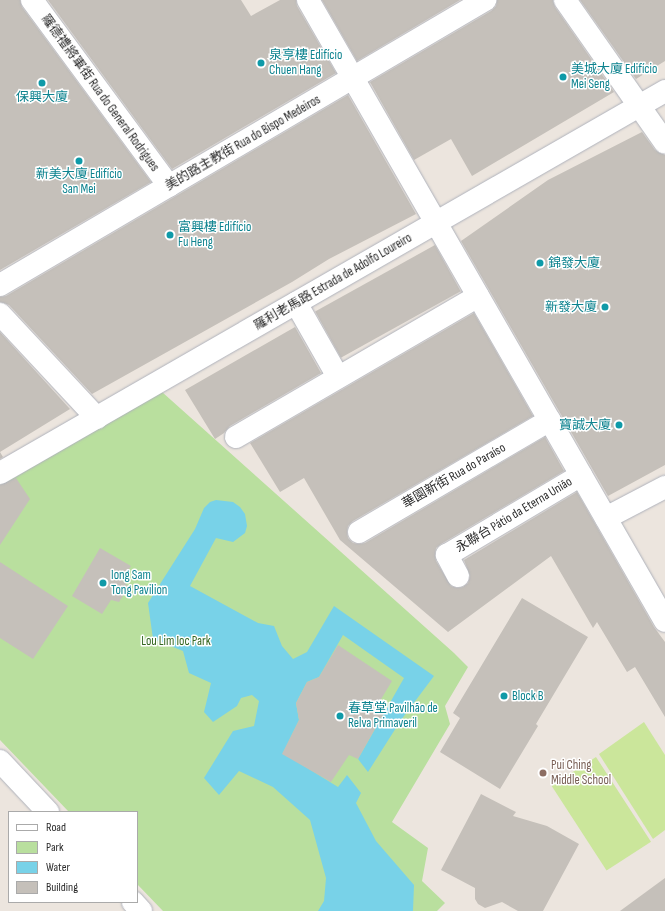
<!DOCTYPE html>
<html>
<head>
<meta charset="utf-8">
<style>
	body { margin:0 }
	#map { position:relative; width:665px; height:911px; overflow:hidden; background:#ece5de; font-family:"Sofia Sans Condensed","Noto Sans SC",sans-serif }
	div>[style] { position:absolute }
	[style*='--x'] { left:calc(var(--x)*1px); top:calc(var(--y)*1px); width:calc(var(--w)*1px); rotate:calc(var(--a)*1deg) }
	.green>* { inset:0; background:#b9df9e }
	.pitch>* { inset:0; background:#cbe69b; transform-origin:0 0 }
	.water>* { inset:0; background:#78d2e8 }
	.building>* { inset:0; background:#c5c0ba; transform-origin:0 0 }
	.roads { filter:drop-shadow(0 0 1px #afb2bb) drop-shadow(0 0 1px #afb2bb) }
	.street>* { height:22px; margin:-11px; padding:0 11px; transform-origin:11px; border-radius:11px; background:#fff }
	.secondary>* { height:22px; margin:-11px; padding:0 11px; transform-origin:11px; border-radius:11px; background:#fff }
	.dots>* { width:11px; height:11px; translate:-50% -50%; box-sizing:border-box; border:2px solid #fff; border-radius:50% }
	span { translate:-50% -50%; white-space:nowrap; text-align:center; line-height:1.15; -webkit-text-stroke:3px #fff; paint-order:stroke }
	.culture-label { font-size:13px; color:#0d838f }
	.left { translate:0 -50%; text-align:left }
	.right { translate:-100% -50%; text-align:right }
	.street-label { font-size:13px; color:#2b2b2b }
	.park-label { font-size:13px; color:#32651f }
	.education-label { font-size:13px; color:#785e54 }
	.legend { position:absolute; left:8px; top:811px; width:130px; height:92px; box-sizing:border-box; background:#fff; border:1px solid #aaa; margin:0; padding:5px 7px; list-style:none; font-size:12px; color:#2b2b2b }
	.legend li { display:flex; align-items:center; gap:8px; height:20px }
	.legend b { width:20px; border:1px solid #aaa }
</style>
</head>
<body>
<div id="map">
	<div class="green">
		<i style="clip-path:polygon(162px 392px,454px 653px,468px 667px,445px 706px,450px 724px,392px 822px,428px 848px,422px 881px,445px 903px,437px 911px,163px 911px,137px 884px,137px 812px,69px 812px,0 740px,0 486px)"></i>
	</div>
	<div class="pitch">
		<i style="clip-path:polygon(644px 722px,665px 755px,665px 830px,653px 839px,599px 754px)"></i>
		<i style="left:596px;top:757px;width:101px;height:53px;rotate:57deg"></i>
	</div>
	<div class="water">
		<i style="clip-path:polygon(216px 500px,233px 502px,240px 507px,245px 514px,247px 526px,245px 533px,233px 542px,216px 538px,190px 586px,258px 623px,274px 626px,282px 646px,293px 659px,307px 652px,334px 606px,434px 676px,401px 720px,368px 772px,358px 759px,404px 678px,343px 635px,319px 677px,307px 682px,296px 703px,299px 720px,283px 753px,338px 787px,347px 775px,361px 793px,356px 803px,376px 841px,414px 885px,413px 911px,318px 911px,324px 901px,326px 878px,310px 820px,273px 787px,239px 771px,219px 795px,204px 778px,233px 731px,254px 726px,259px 701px,252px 695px,241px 698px,237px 706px,213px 722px,204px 712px,211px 683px,189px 673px,183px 651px,153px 639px,148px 603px,195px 529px,204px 508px,210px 502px)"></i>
	</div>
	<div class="building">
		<i style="clip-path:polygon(0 0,20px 0,22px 7px,151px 182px,0 270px)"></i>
		<i style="clip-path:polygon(48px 0,241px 0,251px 16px,280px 0,296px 0,297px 6px,336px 73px,172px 169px)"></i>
		<i style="clip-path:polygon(322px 0,460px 0,357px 61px)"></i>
		<i style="clip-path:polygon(497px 0,553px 0,555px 7px,614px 92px,472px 176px,451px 139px,414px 160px,370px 82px,491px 11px,496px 6px)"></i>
		<i style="clip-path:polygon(580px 0,665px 0,665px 61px,636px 79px)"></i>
		<i style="clip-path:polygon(348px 95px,416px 214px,329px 259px,292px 282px,92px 394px,9px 305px,0 302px,0 297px,6px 296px)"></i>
		<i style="clip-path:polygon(642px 132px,655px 150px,665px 155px,665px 465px,608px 496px,461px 241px,548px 180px)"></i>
		<i style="left:435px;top:245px;width:53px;height:137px;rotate:61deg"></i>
		<i style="clip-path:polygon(474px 313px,533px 416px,353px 521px,348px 526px,347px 532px,348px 538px,353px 543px,359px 544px,365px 543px,545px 437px,564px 471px,441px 544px,436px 548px,435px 554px,436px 561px,451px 586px,457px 588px,463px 587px,468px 583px,470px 576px,464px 560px,577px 492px,654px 627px,665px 642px,665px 717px,635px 667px,627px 672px,597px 622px,593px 628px,551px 556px,448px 632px,340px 540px,304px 478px,280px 492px,250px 443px)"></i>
		<i style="clip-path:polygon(295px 327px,321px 373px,230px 426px,224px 433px,215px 439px,185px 390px)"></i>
		<i style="clip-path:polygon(0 332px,70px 409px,0 452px,3px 457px,0 459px)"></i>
		<i style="clip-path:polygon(16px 478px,30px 499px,0 545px,0 485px)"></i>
		<i style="clip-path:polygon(100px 548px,131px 566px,122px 580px,129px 587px,119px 602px,111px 600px,102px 614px,72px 596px)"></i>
		<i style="clip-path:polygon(0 562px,68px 606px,33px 659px,0 638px)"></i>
		<i style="clip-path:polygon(522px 598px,588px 637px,536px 724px,538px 726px,500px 789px,440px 752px,460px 718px,453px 713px)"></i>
		<i style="clip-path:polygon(338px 645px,392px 681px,377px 706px,384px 713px,358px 759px,349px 755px,331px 782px,282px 754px,299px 720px,296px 703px,307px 682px,319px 677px)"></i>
		<i style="clip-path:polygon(481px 794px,516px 812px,513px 816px,547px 826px,579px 844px,543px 911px,518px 911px,502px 902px,485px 908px,478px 904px,475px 899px,475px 888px,441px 870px)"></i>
		<i style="clip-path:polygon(665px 878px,665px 911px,620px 911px)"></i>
	</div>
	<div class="roads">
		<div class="street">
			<i style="--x:32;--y:0;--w:231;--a:53.6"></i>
			<i style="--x:565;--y:0;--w:174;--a:55"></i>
			<i style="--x:0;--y:285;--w:563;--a:-30.44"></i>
			<i style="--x:296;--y:303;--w:85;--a:60.4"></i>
			<i style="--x:0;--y:314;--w:142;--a:47"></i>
			<i style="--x:236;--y:437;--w:280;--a:-30.2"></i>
			<i style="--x:606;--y:518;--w:67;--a:-27.7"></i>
			<i style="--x:359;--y:532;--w:221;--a:-30.4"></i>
			<i style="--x:458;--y:576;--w:24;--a:-118"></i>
			<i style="--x:447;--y:555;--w:156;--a:-30.8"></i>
		</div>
		<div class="secondary">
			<i style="--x:308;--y:0;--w:716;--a:60.11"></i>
			<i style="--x:0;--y:473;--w:767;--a:-29.87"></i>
			<i style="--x:0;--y:761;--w:70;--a:46.7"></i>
			<i style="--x:133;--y:902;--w:12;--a:48"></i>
		</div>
	</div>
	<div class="dots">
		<i style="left:261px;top:63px;background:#0f9aa8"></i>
		<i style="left:563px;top:77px;background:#0f9aa8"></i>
		<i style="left:42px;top:83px;background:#0f9aa8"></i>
		<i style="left:79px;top:161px;background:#0f9aa8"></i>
		<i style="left:170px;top:235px;background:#0f9aa8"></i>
		<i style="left:540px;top:263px;background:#0f9aa8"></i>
		<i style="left:605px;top:307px;background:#0f9aa8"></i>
		<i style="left:619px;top:425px;background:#0f9aa8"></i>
		<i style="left:103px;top:583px;background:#0f9aa8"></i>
		<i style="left:504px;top:696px;background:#0f9aa8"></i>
		<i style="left:340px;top:716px;background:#0f9aa8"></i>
		<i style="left:543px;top:773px;background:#8d6e63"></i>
	</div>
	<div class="culture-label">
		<span class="left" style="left:269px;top:63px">泉亨樓 Edifício<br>Chuen Hang</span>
		<span class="left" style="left:571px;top:77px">美城大廈 Edifício<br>Mei Seng</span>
		<span style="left:42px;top:97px">保興大廈</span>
		<span style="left:79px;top:182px">新美大廈 Edifício<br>San Mei</span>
		<span class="left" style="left:178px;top:235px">富興樓 Edifício<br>Fu Heng</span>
		<span class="left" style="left:548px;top:263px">錦發大廈</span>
		<span class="right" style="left:597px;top:307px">新發大廈</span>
		<span class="right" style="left:611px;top:425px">寶誠大廈</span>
		<span class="left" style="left:111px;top:583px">Iong Sam<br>Tong Pavilion</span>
		<span class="left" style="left:512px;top:696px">Block B</span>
		<span class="left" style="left:348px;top:716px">春草堂 Pavilhão de<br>Relva Primaveril</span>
	</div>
	<div class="street-label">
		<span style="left:100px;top:93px;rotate:54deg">羅德禮將軍街 Rua do General Rodrigues</span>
		<span style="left:243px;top:143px;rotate:-30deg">美的路主教街 Rua do Bispo Medeiros</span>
		<span style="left:333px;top:282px;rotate:-30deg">羅利老馬路 Estrada de Adolfo Loureiro</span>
		<span style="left:454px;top:476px;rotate:-30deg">華園新街 Rua do Paraíso</span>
		<span style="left:514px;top:515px;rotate:-31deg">永聯台 Pátio da Eterna União</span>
	</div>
	<div class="park-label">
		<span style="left:176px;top:641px">Lou Lim Ioc Park</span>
	</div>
	<div class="education-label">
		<span class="left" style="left:551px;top:773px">Pui Ching<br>Middle School</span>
	</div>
	<ul class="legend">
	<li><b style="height:5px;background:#fff"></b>Road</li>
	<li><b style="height:11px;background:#b9df9e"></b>Park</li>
	<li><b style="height:11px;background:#78d2e8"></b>Water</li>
	<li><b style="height:11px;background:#c5c0ba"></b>Building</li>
	</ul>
</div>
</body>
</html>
